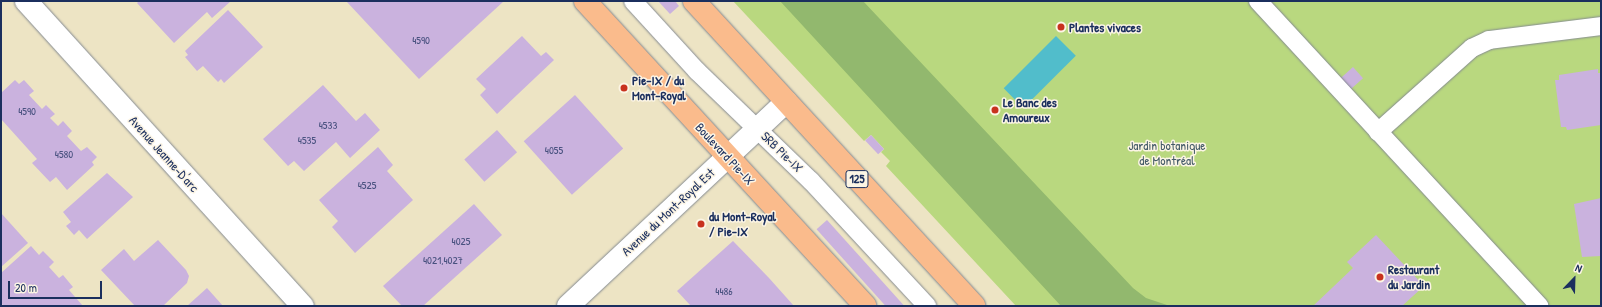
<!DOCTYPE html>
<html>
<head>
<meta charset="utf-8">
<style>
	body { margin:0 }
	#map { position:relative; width:1602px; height:307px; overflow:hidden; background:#ede4c4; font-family:"Patrick Hand",sans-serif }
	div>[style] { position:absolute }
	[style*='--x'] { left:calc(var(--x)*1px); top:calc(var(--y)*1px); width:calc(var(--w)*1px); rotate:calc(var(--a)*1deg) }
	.green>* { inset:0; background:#b9d87f }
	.forest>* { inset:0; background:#92b86e }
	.water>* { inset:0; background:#51bdcb; transform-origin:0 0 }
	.building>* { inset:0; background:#cab2de; transform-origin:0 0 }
	.roads { filter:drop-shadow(0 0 1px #848a91) drop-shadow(0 0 1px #848a91) }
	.lane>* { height:18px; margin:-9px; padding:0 9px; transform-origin:9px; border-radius:9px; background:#fff }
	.street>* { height:22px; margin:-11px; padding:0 11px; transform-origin:11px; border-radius:11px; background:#fff }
	.primary>* { height:22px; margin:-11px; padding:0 11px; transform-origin:11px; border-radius:11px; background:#fabb8c }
	.dots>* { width:11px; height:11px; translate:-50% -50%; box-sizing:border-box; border:2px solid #fcf5e5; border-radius:50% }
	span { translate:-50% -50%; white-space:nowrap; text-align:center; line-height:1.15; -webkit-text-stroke:3px #fcf5e5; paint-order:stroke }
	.number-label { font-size:11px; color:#47507e }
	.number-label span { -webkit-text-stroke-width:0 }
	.shield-label span { padding:1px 3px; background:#fcf5e5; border:1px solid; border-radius:3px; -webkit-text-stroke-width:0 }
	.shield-label { font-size:12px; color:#1b2f5e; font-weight:700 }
	.poi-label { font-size:13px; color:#1b2f5e; font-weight:700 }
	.left { translate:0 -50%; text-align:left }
	.park-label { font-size:13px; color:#425966 }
	.street-label { font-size:13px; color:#1b2f5e }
	.frame { position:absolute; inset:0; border:2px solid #1b2f5e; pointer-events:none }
	.north { position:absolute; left:1554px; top:259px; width:40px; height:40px; -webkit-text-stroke:3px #fcf5e5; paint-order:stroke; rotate:23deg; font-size:11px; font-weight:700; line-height:16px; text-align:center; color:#1b2f5e }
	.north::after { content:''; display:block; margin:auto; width:14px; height:18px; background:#1b2f5e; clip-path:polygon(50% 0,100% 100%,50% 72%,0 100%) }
	.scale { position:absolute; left:8px; top:281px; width:94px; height:18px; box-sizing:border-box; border:2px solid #1b2f5e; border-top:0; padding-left:5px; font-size:12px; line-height:14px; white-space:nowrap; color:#1b2f5e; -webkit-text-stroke:3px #fcf5e5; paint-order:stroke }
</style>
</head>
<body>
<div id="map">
	<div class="green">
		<i style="clip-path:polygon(733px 1px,1601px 1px,1601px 306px,1016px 306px,886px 166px,890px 161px,881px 152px,884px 149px,871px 135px,864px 141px)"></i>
	</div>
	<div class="forest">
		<i style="clip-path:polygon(780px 1px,863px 1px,1133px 288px,1146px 298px,1170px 306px,1061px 306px)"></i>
	</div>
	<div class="water">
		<i style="left:1056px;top:36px;width:28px;height:74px;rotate:45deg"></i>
	</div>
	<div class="building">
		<i style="clip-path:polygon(139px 1px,231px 1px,212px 18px,207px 12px,174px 43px,137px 3px)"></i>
		<i style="clip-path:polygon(346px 1px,504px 1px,419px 79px)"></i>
		<i style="clip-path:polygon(658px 1px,675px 1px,679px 6px,670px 14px)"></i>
		<i style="clip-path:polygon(228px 10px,263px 47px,224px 83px,221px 79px,218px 82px,203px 66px,197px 71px,185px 57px,188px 55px,185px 51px)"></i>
		<i style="clip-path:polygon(522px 36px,541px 56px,546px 52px,554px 60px,497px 114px,480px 95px,486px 89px,476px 79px)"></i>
		<i style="left:1353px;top:67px;width:15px;height:22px;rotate:48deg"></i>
		<i style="clip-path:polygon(1598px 69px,1598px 73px,1601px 73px,1601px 125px,1567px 130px,1566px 127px,1561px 127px,1555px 80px,1559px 80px,1559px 75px)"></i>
		<i style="clip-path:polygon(15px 80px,19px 84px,24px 80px,34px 91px,29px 95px,42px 109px,46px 105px,55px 114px,50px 118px,58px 126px,63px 121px,72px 131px,67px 136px,81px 151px,87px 147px,97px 157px,92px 162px,94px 165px,67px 190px,56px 177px,50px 182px,32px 163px,37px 159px,1px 119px,1px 93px)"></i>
		<i style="clip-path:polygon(323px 85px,356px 121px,365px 113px,380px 130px,350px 158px,336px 142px,304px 171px,294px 161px,288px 166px,263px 139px)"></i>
		<i style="left:575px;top:95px;width:72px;height:69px;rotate:48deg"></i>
		<i style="left:497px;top:130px;width:30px;height:44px;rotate:48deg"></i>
		<i style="left:871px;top:135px;width:19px;height:8px;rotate:47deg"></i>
		<i style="clip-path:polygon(378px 147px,393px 165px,387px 171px,413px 200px,355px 253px,332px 227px,338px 221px,319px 200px)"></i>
		<i style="clip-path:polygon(107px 173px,133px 197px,87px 239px,79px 230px,74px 235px,66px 226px,71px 222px,63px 212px)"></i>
		<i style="clip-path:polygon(1601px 198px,1601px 256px,1582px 257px,1574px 204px)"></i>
		<i style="clip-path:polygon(474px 204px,502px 235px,423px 306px,402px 306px,383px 286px)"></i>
		<i style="clip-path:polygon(1px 213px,28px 243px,1px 267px)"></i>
		<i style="left:827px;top:220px;width:116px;height:14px;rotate:48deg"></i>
		<i style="clip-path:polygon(1376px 235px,1424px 286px,1402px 306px,1313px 306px,1353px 268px,1347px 262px)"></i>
		<i style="clip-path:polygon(158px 240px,186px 270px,189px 276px,187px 283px,163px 306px,135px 306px,101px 270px,124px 249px,134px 261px)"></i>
		<i style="clip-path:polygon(733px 241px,769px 278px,794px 306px,691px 306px,677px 291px)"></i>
		<i style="clip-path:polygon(31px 246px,39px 255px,43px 251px,54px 262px,49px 267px,59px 278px,63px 275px,73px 287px,69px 290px,83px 306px,4px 306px,1px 303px,1px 273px)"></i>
		<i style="clip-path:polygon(207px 288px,223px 306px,187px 306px)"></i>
	</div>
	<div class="roads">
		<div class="lane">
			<i style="--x:633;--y:1;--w:95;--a:47.6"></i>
			<i style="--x:697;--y:71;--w:158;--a:44"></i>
			<i style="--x:811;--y:181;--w:171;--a:47.1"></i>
			<i style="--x:1258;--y:1;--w:415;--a:47.3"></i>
			<i style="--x:1378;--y:132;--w:126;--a:-41.8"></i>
			<i style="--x:1472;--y:48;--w:19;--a:-25"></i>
			<i style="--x:1489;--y:40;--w:113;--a:-7.1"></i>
		</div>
		<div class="street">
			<i style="--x:26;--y:1;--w:412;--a:47.8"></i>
			<i style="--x:568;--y:306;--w:299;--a:-43.1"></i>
		</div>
		<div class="primary">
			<i style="--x:585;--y:1;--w:414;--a:47.4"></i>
			<i style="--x:694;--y:1;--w:414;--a:47.4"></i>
		</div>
	</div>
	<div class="dots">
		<i style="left:1061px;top:27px;background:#c8321e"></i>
		<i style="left:624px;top:88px;background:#c8321e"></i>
		<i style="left:995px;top:110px;background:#c8321e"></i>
		<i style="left:701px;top:224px;background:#c8321e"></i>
		<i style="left:1380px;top:277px;background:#c8321e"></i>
	</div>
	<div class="number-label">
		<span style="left:421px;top:40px">4590</span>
		<span style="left:27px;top:111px">4590</span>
		<span style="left:328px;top:125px">4533</span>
		<span style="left:307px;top:140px">4535</span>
		<span style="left:554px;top:150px">4055</span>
		<span style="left:64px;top:154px">4580</span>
		<span style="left:367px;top:185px">4525</span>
		<span style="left:461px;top:241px">4025</span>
		<span style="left:443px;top:260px">4021,4027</span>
		<span style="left:724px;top:291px">4486</span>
	</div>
	<div class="shield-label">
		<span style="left:857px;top:179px">125</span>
	</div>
	<div class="poi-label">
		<span class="left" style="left:1069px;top:27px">Plantes vivaces</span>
		<span class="left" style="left:632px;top:88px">Pie-IX / du<br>Mont-Royal</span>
		<span class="left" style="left:1003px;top:110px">Le Banc des<br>Amoureux</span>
		<span class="left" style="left:709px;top:224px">du Mont-Royal<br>/ Pie-IX</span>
		<span class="left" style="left:1388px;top:277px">Restaurant<br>du Jardin</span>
	</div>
	<div class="park-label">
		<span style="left:1167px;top:153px">Jardin botanique<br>de Montréal</span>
	</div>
	<div class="street-label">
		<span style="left:782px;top:152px;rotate:44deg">SRB Pie-IX</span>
		<span style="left:164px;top:154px;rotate:48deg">Avenue Jeanne-D'arc</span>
		<span style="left:725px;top:154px;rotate:47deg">Boulevard Pie-IX</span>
		<span style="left:668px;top:212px;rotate:-43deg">Avenue du Mont-Royal Est</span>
	</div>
	<div class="frame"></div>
	<div class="north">N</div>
	<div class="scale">20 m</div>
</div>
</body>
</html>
